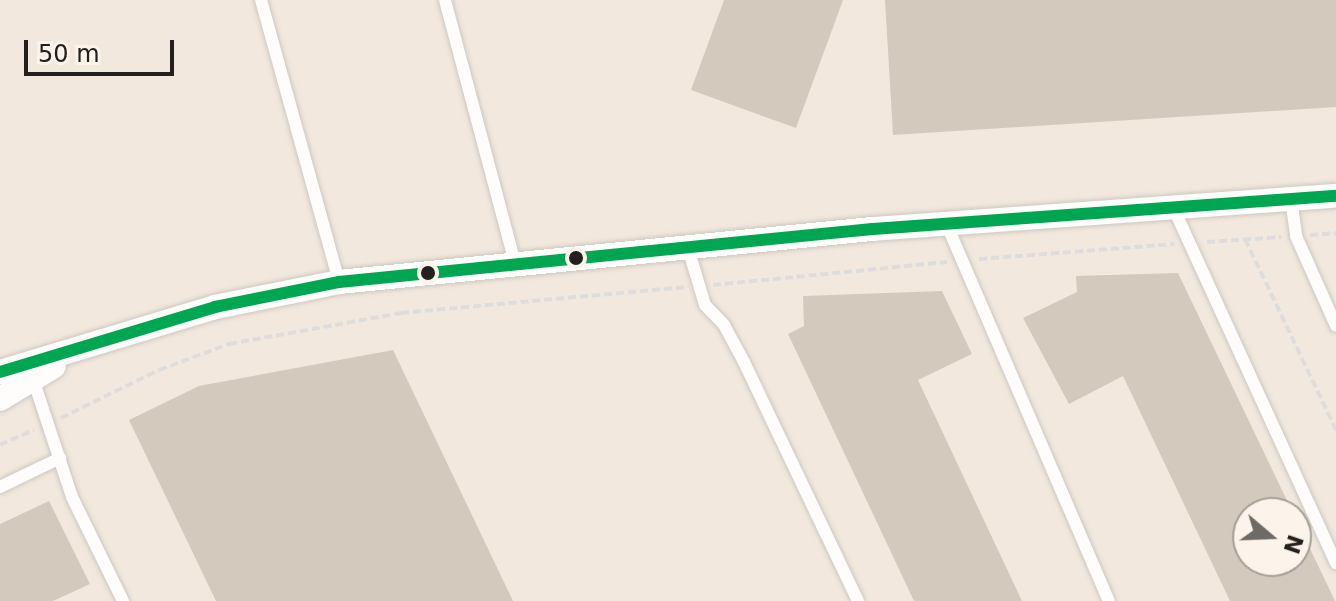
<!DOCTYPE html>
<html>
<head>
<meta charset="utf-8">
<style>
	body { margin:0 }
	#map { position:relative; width:1336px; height:601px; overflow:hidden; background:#f8f3ee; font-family:"DejaVu Sans",sans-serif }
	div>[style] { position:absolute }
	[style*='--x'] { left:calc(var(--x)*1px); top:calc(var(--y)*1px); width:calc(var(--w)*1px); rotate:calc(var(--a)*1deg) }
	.built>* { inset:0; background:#f2e8dd }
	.building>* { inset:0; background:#d3cabd }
	.path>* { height:4px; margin-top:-2px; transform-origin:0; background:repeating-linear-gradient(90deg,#dedddc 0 8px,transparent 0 12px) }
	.roads { filter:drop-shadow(0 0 2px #ccc8c4) drop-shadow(0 0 2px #ccc8c4) }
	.service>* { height:12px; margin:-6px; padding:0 6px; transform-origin:6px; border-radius:6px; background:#fefdfc }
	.minor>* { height:24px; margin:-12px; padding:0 12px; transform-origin:12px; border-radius:12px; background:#fefdfc }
	.bus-1>* { height:12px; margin:-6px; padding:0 6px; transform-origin:6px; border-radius:6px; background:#00a651 }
	.dots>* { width:22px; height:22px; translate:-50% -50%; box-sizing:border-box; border:4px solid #fcf4ea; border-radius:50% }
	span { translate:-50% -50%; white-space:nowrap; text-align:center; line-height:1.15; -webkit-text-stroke:8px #fcf4ea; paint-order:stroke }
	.north { position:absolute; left:1232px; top:497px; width:80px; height:80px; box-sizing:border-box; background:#fcf4ea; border:2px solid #a59f98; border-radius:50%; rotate:109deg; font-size:22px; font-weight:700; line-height:32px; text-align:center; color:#23201d }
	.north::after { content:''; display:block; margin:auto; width:28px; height:36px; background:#6e6a66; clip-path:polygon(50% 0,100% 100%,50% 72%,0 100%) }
	.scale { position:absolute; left:24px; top:40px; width:150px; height:36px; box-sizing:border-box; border:4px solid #23201d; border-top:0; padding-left:10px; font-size:24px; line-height:28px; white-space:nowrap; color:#23201d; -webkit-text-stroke:6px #fcf4ea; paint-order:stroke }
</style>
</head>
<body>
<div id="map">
	<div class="built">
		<i style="clip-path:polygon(evenodd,0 0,1336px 0,1336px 601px,0 601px,0 0,1248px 513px,1296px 513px,1296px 561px,1248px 561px,1248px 513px)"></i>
	</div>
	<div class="building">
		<i style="clip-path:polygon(724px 0,843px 0,796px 128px,691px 90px)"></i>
		<i style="clip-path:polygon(885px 0,1336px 0,1336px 107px,893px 135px)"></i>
		<i style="clip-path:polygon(1178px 273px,1293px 513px,1248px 513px,1248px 561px,1296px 561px,1296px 519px,1335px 601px,1230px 601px,1123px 376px,1069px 404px,1023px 318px,1077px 292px,1076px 276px)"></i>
		<i style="clip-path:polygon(942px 291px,972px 354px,918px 380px,1022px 601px,914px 601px,788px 334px,804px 326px,803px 296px)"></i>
		<i style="clip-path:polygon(393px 350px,513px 601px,216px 601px,129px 420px,199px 386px)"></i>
		<i style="clip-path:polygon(49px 501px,90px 584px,53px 601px,0 601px,0 524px)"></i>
	</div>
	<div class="path">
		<i style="--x:1310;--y:235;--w:26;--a:-4"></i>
		<i style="--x:1245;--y:239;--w:212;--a:64.5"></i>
		<i style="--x:1207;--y:242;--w:75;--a:-3.8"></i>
		<i style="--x:979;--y:259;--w:196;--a:-4.4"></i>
		<i style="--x:713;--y:285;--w:235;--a:-5.6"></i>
		<i style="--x:61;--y:418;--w:109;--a:-26.1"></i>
		<i style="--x:159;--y:370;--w:75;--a:-20.4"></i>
		<i style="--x:229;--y:344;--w:175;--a:-10.2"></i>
		<i style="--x:401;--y:313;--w:284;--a:-5.2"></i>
		<i style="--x:0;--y:445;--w:37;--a:-24"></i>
	</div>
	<div class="roads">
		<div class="service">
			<i style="--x:261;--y:0;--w:293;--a:74.5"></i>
			<i style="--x:445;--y:0;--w:275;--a:75.1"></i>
			<i style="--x:1291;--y:199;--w:37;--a:82"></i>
			<i style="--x:1296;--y:236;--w:98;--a:66"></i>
			<i style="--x:1173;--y:207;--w:392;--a:65.4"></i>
			<i style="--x:946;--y:223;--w:412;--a:66.7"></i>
			<i style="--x:688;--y:248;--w:59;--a:73.4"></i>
			<i style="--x:705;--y:305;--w:28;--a:46"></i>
			<i style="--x:724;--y:325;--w:42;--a:61.6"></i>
			<i style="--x:744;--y:362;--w:265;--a:64.5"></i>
			<i style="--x:33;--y:379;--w:124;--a:71.7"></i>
			<i style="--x:72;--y:497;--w:116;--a:63.9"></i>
			<i style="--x:0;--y:487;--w:67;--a:-25.8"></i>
		</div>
		<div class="minor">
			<i style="--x:0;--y:372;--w:225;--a:-16.8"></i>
			<i style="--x:215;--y:307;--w:126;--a:-11.4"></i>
			<i style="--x:339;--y:282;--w:536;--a:-5.68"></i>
			<i style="--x:872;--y:229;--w:465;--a:-4.1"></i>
			<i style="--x:0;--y:399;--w:63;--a:-31.4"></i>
		</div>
	</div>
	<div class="bus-1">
		<i style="--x:0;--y:372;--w:225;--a:-16.8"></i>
		<i style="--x:215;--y:307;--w:126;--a:-11.4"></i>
		<i style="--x:339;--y:282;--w:536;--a:-5.68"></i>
		<i style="--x:872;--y:229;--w:465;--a:-4.1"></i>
	</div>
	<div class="dots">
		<i style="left:576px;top:258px;background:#23201d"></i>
		<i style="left:428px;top:273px;background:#23201d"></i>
	</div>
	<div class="north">N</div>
	<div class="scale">50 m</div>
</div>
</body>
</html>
